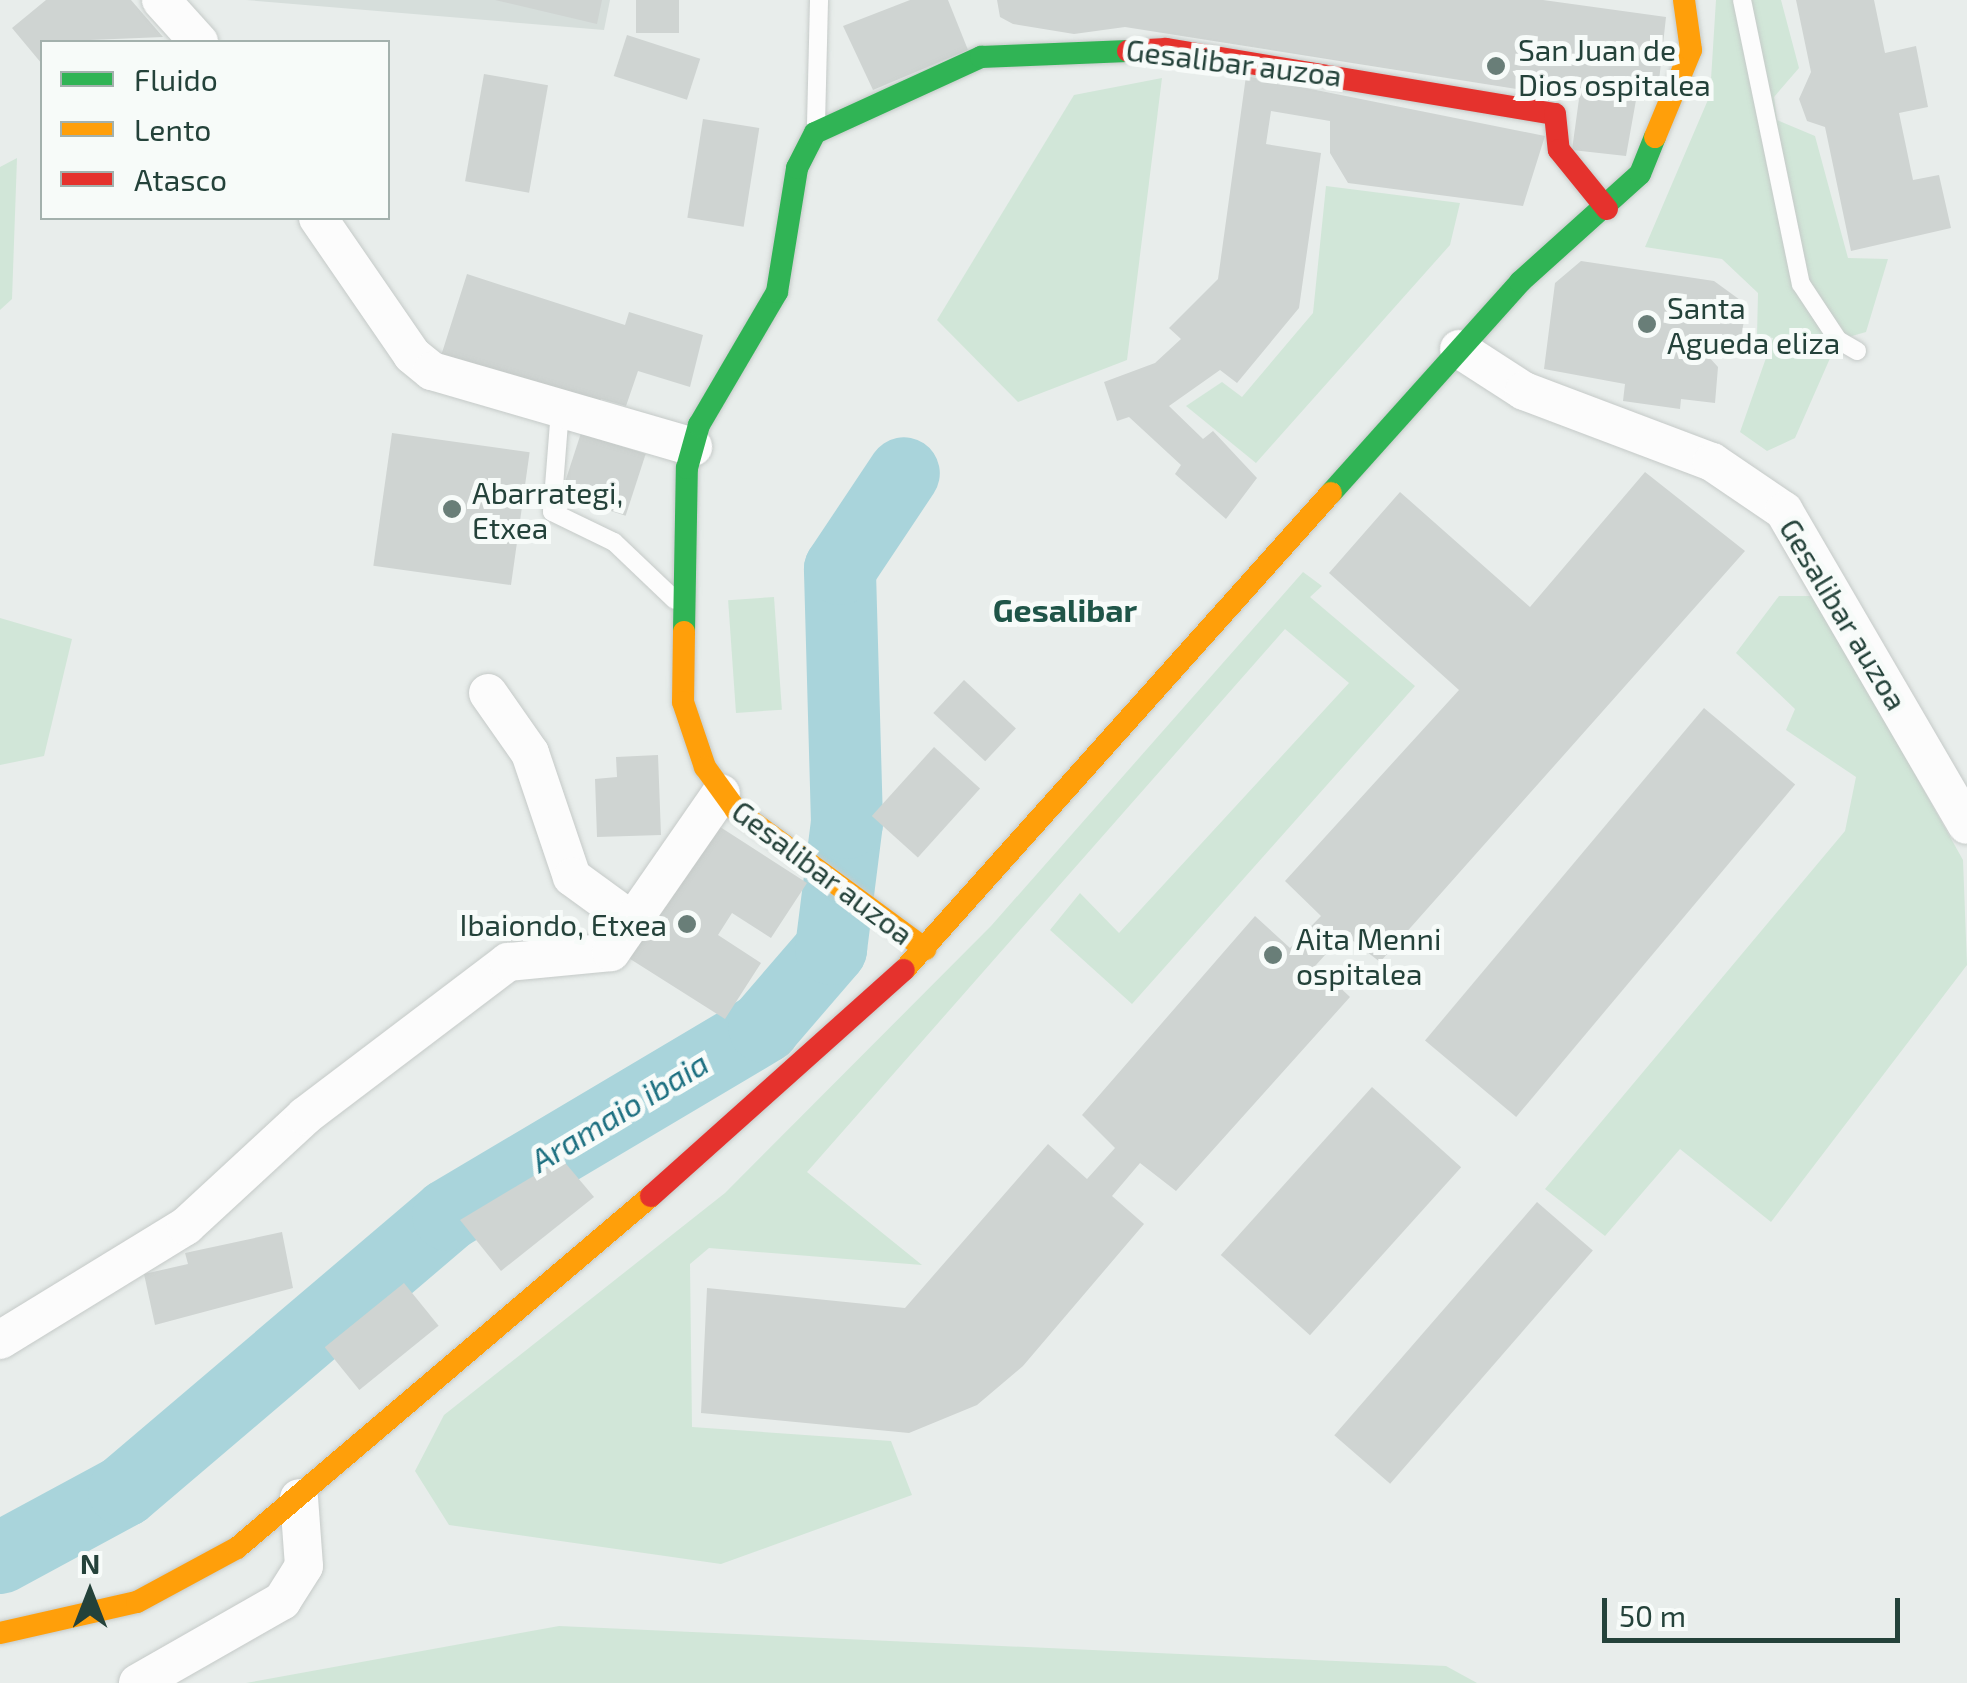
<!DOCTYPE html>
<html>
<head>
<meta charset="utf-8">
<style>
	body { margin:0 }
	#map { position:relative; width:1967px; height:1683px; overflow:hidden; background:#e8edeb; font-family:"Exo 2",sans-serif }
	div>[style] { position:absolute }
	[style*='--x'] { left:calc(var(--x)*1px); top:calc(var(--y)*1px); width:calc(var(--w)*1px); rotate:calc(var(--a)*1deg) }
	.built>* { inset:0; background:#d6dedb }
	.green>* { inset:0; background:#d1e6d8; transform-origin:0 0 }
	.river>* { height:72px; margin:-36px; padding:0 36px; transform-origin:36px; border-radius:36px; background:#a9d4db }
	.building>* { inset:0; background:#cfd4d2; transform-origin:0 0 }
	.roads { filter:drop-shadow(0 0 2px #c5cac8) drop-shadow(0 0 2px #c5cac8) }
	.lane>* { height:18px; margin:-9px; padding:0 9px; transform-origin:9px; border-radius:9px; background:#fcfcfc }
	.street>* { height:38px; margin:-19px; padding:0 19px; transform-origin:19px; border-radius:19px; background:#fcfcfc }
	.fast>* { height:22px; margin:-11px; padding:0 11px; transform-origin:11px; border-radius:11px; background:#30b455 }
	.slow>* { height:22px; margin:-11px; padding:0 11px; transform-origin:11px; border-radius:11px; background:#ff9f0a }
	.jam>* { height:22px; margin:-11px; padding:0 11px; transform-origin:11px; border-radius:11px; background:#e5322d }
	.dots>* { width:28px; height:28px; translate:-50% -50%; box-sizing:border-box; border:5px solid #f7fbf9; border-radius:50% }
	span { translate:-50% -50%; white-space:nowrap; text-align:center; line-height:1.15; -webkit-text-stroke:10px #f7fbf9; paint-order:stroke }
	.poi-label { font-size:30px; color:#24423a }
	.left { translate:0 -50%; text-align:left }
	.right { translate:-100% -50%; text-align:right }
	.street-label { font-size:30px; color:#24423a }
	.neighbourhood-label { font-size:32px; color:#1f5548; font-weight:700 }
	.water-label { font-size:32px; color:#1c6f80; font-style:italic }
	.legend { position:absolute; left:40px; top:40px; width:350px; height:180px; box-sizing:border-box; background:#f7fbf9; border:2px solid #a3b1ad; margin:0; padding:12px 18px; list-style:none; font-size:30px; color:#24423a }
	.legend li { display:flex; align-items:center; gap:20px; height:50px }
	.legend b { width:50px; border:2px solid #a3b1ad }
	.north { position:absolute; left:40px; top:1543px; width:100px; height:100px; -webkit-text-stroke:8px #f7fbf9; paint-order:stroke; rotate:0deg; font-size:28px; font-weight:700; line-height:40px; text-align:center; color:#24423a }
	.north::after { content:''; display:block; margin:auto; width:35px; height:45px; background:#24423a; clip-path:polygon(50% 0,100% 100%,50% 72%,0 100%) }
	.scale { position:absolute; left:1602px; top:1598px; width:298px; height:45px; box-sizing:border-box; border:5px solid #24423a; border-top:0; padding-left:12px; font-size:30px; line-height:35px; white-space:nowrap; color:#24423a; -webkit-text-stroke:8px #f7fbf9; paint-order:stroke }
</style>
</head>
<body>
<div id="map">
	<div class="built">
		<i style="clip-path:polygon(246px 0,610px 0,604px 30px)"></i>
	</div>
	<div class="green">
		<i style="clip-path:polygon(1716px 0,1781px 0,1799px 68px,1774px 97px,1777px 120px,1815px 136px,1848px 258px,1888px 259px,1866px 332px,1838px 340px,1795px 438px,1767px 451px,1740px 432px,1773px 338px,1757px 335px,1758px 293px,1722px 259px,1645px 247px,1710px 95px)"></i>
		<i style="clip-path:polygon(1162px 78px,1127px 360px,1018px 402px,937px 320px,1074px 95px)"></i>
		<i style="clip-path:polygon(17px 158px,12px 299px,0 310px,0 167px)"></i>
		<i style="clip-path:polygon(1326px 186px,1460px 203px,1450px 245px,1256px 463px,1186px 406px,1222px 382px,1242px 397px,1313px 313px)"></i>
		<i style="clip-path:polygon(1303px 572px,1322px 586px,1310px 597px,1415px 686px,1132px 1004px,1050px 930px,1080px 893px,1119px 933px,1349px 683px,1285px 629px,807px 1172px,922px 1265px,709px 1248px,690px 1264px,692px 1427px,891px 1441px,912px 1495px,721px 1564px,449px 1525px,415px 1471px,444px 1415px,725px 1193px,991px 926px)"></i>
		<i style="clip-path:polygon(1779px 596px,1815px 596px,1963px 860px,1967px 965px,1771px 1222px,1680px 1149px,1605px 1236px,1545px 1189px,1845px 831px,1856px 777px,1786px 730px,1795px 709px,1736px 653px)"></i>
		<i style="left:774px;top:597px;width:113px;height:46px;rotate:86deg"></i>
		<i style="clip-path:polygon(0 618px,72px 639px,44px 756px,0 765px)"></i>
		<i style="clip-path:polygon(559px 1626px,1446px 1666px,1477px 1683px,246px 1683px)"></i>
	</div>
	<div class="river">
		<i style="--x:0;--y:1558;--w:141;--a:-28.4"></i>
		<i style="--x:124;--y:1491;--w:426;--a:-40.4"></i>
		<i style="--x:448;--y:1215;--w:368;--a:-30.7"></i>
		<i style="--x:764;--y:1027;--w:103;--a:-49.3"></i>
		<i style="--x:831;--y:949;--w:127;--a:-82.8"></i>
		<i style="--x:847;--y:823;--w:254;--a:-91.6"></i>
		<i style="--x:840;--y:569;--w:115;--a:-56.3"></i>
	</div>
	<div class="building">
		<i style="clip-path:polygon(46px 0,131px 0,163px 37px,42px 42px,42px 64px,12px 28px)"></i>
		<i style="clip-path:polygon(495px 0,602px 0,597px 24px)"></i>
		<i style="left:636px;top:0;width:43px;height:33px"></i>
		<i style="clip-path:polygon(910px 0,948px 0,968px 50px,873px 90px,843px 26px)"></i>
		<i style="clip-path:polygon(997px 0,1543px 0,1666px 17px,1658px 90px,1638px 89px,1626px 156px,1572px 150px,1579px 99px,1125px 27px,1074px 34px,1013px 24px,1000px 17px)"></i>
		<i style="clip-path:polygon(1796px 0,1874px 0,1885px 53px,1916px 46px,1928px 107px,1899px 113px,1913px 180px,1939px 175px,1951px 228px,1851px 251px,1825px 127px,1807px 121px,1799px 99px,1811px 72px)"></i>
		<i style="left:627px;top:35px;width:77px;height:43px;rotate:18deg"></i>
		<i style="left:484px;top:74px;width:65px;height:109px;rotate:10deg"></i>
		<i style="clip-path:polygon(1246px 76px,1545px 136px,1523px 206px,1348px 183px,1330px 153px,1330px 121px,1271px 111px,1266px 144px,1321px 153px,1299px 308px,1237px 383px,1220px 370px,1169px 406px,1203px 439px,1213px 431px,1257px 478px,1226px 519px,1175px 474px,1181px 465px,1129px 417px,1117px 421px,1104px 382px,1155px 363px,1181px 339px,1169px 328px,1218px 279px)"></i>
		<i style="left:703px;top:119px;width:57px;height:100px;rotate:9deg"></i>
		<i style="clip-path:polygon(1581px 261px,1714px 281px,1747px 305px,1740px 342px,1708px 356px,1718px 367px,1715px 403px,1681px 399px,1680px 409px,1623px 401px,1625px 384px,1544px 369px,1555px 283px)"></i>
		<i style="clip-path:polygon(467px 274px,625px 325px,629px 312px,703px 335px,690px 387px,638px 371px,626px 406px,601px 399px,598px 409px,440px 359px)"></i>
		<i style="left:392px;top:433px;width:139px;height:134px;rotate:8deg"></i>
		<i style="left:581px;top:433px;width:68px;height:65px;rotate:18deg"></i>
		<i style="clip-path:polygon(1645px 472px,1745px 551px,1380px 962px,1344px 934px,1316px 965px,1350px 997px,1176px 1191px,1140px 1163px,1112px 1196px,1144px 1224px,1023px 1366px,977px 1405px,909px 1433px,701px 1413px,707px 1288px,905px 1308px,1048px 1144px,1087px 1179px,1115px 1148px,1082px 1115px,1255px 916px,1290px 948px,1321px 916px,1285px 881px,1459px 690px,1329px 573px,1400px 492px,1530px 607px)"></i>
		<i style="left:964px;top:680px;width:71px;height:45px;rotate:43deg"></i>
		<i style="left:1704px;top:708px;width:119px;height:434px;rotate:40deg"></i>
		<i style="left:934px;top:747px;width:62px;height:93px;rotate:42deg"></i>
		<i style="clip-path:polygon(658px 755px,661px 835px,597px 837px,595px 779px,617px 777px,616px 757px)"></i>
		<i style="clip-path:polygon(714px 823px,807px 883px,771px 938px,732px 913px,718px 935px,761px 963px,725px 1019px,627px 957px)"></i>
		<i style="left:1372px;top:1087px;width:120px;height:226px;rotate:42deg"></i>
		<i style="clip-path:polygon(562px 1159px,594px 1197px,501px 1271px,460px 1220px)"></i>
		<i style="left:1537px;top:1202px;width:74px;height:309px;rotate:41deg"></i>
		<i style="clip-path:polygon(282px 1232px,293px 1288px,155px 1325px,144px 1274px,188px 1264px,185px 1253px)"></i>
		<i style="left:404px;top:1283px;width:55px;height:102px;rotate:51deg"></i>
	</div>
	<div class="roads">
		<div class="lane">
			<i style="--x:1742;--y:0;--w:290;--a:78.3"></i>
			<i style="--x:1801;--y:284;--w:67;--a:56.5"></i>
			<i style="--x:1838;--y:340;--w:22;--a:30"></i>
			<i style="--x:816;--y:124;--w:124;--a:-88.6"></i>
			<i style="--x:560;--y:410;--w:102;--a:94.5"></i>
			<i style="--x:552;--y:512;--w:69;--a:25.8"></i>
			<i style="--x:614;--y:542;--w:84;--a:43.6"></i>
		</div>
		<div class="street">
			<i style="--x:161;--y:0;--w:57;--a:47.9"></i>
			<i style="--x:318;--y:218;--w:166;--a:55.5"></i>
			<i style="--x:412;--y:355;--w:26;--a:39"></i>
			<i style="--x:432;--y:371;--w:272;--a:16.2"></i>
			<i style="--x:1459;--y:349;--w:77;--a:32.9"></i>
			<i style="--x:1524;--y:391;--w:201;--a:20.7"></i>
			<i style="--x:1712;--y:462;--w:87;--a:34.2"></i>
			<i style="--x:1784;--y:511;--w:363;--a:59.8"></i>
			<i style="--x:488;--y:693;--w:73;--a:55"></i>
			<i style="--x:530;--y:753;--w:131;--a:71.3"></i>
			<i style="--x:572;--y:877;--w:78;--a:36.1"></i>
			<i style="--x:0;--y:1340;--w:218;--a:-31.5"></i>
			<i style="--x:186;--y:1226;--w:162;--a:-42.7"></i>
			<i style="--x:305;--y:1116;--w:255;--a:-37.2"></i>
			<i style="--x:508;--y:962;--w:103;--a:-5.5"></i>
			<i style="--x:611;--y:952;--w:193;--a:-55.3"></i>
			<i style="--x:138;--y:1683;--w:166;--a:-29.7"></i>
			<i style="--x:282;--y:1601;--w:41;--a:-57.8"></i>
			<i style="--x:304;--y:1566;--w:68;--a:-94.2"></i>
		</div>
		<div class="fast">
			<i style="--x:1331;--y:493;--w:283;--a:-48.1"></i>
			<i style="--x:1520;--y:282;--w:161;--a:-42"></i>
			<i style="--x:1640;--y:174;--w:40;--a:-68"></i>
			<i style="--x:684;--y:632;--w:164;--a:-89"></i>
			<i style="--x:687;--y:468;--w:45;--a:-74.4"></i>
			<i style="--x:699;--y:425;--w:154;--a:-59.6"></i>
			<i style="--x:777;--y:292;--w:126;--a:-80.8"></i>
			<i style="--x:797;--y:168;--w:39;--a:-63"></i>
			<i style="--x:815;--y:133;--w:183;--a:-24.6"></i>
			<i style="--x:981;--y:57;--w:147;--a:-2.3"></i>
		</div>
		<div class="slow">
			<i style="--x:1655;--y:137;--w:94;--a:-67.5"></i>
			<i style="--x:1691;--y:50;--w:50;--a:-98"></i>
			<i style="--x:684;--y:632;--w:70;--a:90.8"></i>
			<i style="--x:683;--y:702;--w:69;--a:71.3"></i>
			<i style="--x:705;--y:767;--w:53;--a:54.2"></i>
			<i style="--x:736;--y:810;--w:235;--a:36.3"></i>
			<i style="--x:904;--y:970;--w:640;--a:-48.17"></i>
			<i style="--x:0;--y:1633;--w:140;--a:-12.8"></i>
			<i style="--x:137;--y:1602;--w:114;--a:-28.4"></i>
			<i style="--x:237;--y:1548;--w:543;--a:-40.37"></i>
		</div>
		<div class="jam">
			<i style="--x:1128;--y:51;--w:38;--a:-3"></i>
			<i style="--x:1166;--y:49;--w:394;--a:9.5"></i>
			<i style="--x:1555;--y:114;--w:36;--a:84"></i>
			<i style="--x:1559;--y:150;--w:76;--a:50.9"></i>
			<i style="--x:651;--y:1196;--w:339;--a:-41.8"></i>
		</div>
	</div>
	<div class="dots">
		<i style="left:1496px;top:66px;background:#697e78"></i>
		<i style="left:1647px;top:324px;background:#697e78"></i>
		<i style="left:452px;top:509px;background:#697e78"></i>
		<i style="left:687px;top:924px;background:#697e78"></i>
		<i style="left:1273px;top:955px;background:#697e78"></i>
	</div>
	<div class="poi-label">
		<span class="left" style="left:1518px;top:66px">San Juan de<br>Dios ospitalea</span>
		<span class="left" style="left:1667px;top:324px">Santa<br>Agueda eliza</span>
		<span class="left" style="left:472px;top:509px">Abarrategi,<br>Etxea</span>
		<span class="right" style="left:667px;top:924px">Ibaiondo, Etxea</span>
		<span class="left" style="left:1296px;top:955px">Aita Menni<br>ospitalea</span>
	</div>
	<div class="street-label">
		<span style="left:1234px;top:62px;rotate:7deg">Gesalibar auzoa</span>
		<span style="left:1844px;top:614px;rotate:59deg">Gesalibar auzoa</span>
		<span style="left:823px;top:872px;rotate:37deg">Gesalibar auzoa</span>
	</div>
	<div class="neighbourhood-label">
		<span style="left:1065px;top:609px">Gesalibar</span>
	</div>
	<div class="water-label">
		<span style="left:619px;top:1111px;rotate:-31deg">Aramaio ibaia</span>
	</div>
	<ul class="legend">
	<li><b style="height:12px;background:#30b455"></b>Fluido</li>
	<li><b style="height:12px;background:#ff9f0a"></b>Lento</li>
	<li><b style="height:12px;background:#e5322d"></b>Atasco</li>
	</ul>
	<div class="north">N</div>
	<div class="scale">50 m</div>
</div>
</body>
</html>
